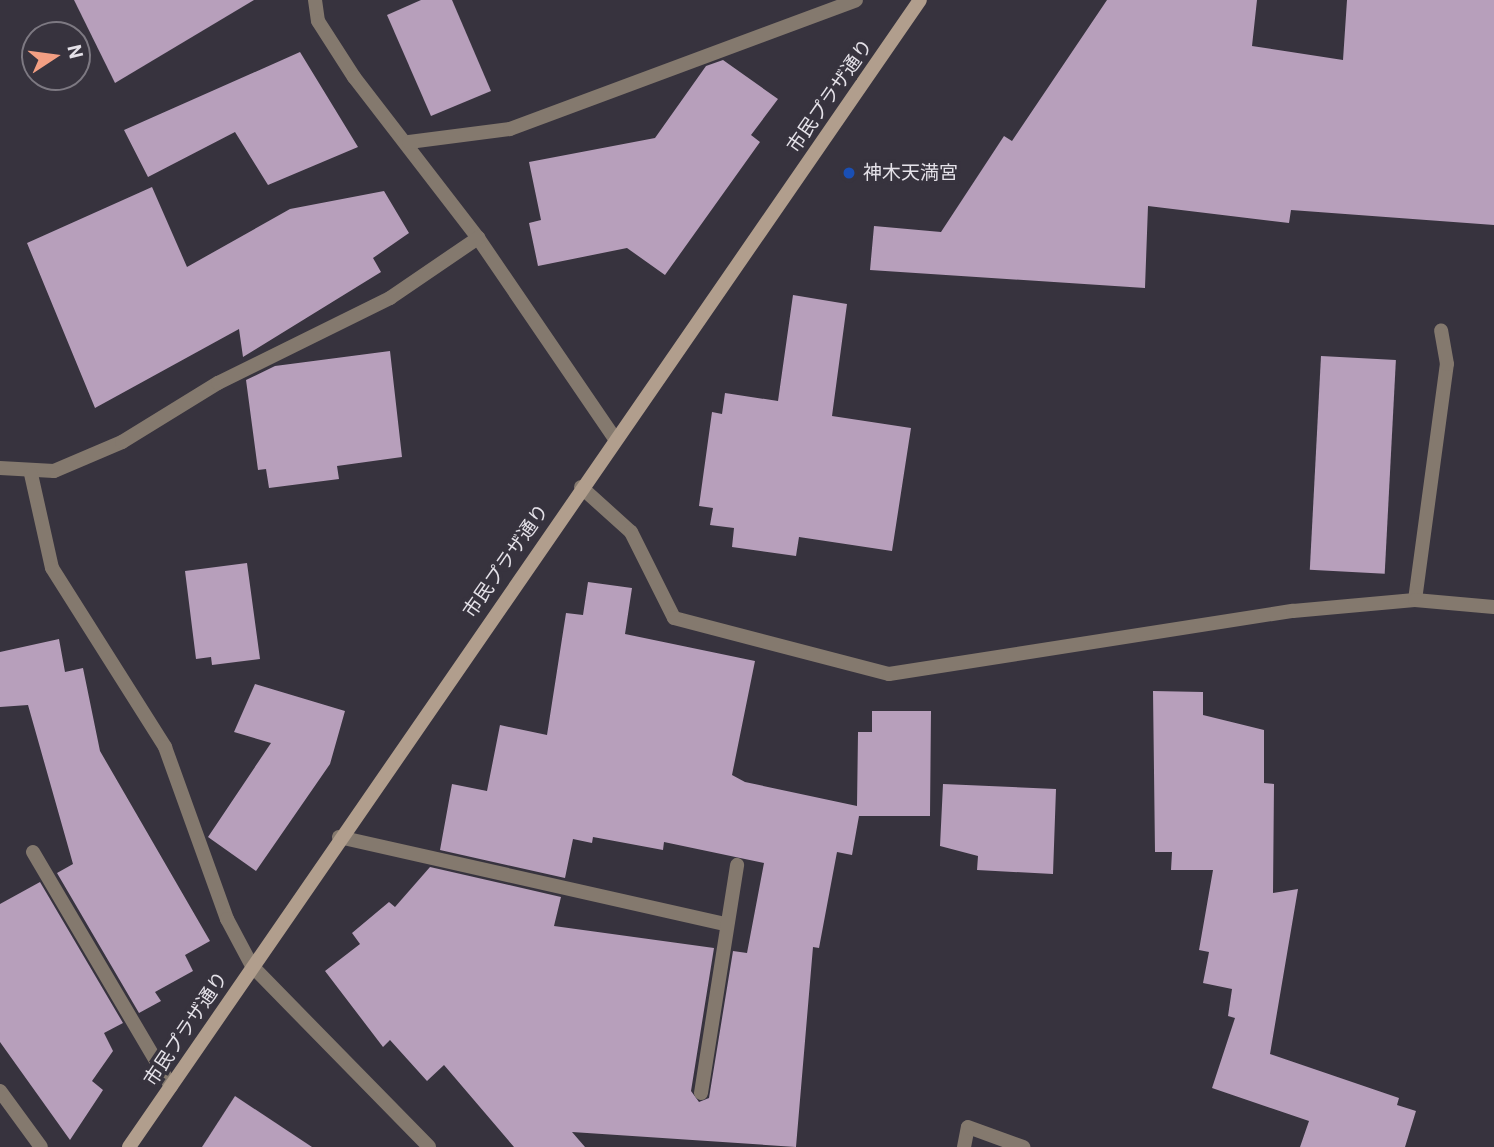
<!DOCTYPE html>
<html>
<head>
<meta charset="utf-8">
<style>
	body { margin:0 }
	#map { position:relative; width:1494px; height:1147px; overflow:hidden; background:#37333e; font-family:Roboto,"Noto Sans JP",sans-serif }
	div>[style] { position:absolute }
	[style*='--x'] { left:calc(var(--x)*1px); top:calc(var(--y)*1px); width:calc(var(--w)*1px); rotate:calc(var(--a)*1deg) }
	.building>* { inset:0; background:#b79fbb; transform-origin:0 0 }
	.lane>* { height:14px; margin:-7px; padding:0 7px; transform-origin:7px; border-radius:7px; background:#84796e }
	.street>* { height:14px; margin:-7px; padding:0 7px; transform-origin:7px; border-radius:7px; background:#84796e }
	.secondary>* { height:14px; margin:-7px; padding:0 7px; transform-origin:7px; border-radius:7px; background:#b19e8d }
	.dots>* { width:19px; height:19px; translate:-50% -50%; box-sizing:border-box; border:4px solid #37333e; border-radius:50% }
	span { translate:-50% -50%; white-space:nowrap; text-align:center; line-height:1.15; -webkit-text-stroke:7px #37333e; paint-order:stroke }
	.street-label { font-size:19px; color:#e5e2e9 }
	.poi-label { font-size:19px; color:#e5e2e9 }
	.left { translate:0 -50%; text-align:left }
	.north { position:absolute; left:21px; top:21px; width:70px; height:70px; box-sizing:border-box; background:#37333e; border:2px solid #7d7982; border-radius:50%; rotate:77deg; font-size:19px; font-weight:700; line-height:28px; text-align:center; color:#e5e2e9 }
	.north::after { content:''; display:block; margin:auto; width:24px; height:32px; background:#f39f83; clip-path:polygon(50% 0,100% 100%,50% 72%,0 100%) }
</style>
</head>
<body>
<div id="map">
	<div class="building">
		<i style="clip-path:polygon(74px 0,254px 0,115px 83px)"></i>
		<i style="clip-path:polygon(421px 0,452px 0,491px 91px,431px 116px,387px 15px)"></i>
		<i style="clip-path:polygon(1107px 0,1257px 0,1252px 46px,1343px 60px,1347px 0,1494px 0,1494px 225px,1291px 210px,1289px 223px,1148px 206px,1145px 288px,870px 270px,874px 226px,941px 232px,1004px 136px,1012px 141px)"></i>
		<i style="clip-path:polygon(300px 52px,358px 147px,268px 185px,235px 132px,148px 177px,124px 130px)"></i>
		<i style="clip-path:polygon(723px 60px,778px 99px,751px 135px,760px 142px,665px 275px,627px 248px,538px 266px,529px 223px,541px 220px,529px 162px,655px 138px,706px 66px)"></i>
		<i style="clip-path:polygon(152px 187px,187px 267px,290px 209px,384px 191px,409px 233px,373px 258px,381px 272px,243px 357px,239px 329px,95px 408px,27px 243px)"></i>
		<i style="clip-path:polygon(793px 295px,847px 304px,832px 416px,911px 428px,892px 551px,799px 537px,796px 556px,732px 547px,734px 528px,710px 525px,713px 508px,699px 506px,712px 412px,722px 414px,725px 393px,778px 401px)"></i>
		<i style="clip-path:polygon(390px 351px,402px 457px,337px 466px,339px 479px,269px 488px,266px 469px,258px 470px,246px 380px,275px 366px)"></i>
		<i style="left:1321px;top:356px;width:75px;height:214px;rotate:3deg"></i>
		<i style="clip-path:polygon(247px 563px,260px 659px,212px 665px,211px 657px,196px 659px,185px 571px)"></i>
		<i style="clip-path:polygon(588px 582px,632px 588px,625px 634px,755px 661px,732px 775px,745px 782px,857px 806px,858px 732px,872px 732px,872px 711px,931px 711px,930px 816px,859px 816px,852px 855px,837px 852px,819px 948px,813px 947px,796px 1147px,572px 1132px,585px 1147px,514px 1147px,444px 1065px,427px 1081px,390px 1040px,383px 1047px,325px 971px,360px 944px,352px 933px,389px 902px,395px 907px,430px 867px,561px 897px,554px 926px,714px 948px,691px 1091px,699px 1102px,709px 1098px,733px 951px,747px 953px,764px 863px,664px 842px,663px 850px,593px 837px,592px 843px,573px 839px,565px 878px,440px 850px,452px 784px,487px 791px,500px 725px,547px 735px,566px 613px,583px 615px)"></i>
		<i style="clip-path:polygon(59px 639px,65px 672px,83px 668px,100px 751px,210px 941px,185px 955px,193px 971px,155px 992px,161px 1001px,139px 1013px,57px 873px,73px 864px,28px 705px,0 707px,0 652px)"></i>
		<i style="clip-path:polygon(255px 684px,345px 711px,330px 764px,256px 871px,208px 837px,271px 743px,234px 732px)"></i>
		<i style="clip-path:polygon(1153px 691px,1203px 692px,1203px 715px,1264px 730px,1264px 783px,1274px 784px,1273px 893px,1298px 889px,1270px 1054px,1399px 1098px,1397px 1105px,1416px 1111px,1405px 1147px,1300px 1147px,1309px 1121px,1212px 1088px,1235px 1018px,1228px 1016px,1232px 989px,1203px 983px,1209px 952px,1199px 950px,1213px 870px,1171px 870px,1172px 852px,1155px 852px)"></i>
		<i style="clip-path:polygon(943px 784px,1056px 789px,1053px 874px,977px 870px,978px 856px,940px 846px)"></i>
		<i style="clip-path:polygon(40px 882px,123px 1023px,104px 1033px,113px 1051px,92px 1081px,103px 1090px,70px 1140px,0 1042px,0 904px)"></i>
		<i style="clip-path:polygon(235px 1096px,312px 1147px,202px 1147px)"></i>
	</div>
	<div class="lane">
		<i style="--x:1415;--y:600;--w:238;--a:-82.3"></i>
		<i style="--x:1447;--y:364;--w:34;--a:-100"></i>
		<i style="--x:339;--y:837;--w:396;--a:12.7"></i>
		<i style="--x:33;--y:852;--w:272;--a:59.5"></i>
		<i style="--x:701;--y:1093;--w:231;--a:-81"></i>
		<i style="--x:964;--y:1147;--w:20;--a:-79"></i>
		<i style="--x:968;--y:1127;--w:59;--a:20"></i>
	</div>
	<div class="street">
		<i style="--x:315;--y:0;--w:21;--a:82"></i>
		<i style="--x:318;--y:21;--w:67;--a:57.3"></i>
		<i style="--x:354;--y:77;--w:203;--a:52.4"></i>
		<i style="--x:478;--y:238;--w:243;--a:55.7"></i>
		<i style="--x:409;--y:142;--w:102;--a:-7.3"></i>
		<i style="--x:510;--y:129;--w:369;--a:-20.4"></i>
		<i style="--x:0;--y:468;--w:54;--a:3.2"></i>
		<i style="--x:54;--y:471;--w:74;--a:-23.1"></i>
		<i style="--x:122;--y:442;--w:113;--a:-31.6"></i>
		<i style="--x:218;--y:383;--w:192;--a:-26.3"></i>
		<i style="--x:390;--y:298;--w:107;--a:-34.3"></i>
		<i style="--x:31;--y:474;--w:96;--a:77.4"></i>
		<i style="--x:52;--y:568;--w:212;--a:57.7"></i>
		<i style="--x:165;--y:747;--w:183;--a:70.2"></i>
		<i style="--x:227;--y:919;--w:53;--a:62"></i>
		<i style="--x:252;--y:966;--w:253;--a:45.6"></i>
		<i style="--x:581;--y:487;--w:67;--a:42"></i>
		<i style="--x:631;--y:532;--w:96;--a:63.4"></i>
		<i style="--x:674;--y:618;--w:222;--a:14.6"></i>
		<i style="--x:889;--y:674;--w:409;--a:-8.9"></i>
		<i style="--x:1293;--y:611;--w:122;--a:-5.2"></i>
		<i style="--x:1415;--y:600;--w:79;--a:5.1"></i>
		<i style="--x:0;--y:1091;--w:69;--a:53.8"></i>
	</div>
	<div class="secondary">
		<i style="--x:129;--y:1147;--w:1393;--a:-55.41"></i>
	</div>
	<div class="dots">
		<i style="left:849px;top:173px;background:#1a4fb4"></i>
	</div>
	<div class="street-label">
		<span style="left:830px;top:96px;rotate:-55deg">市民プラザ通り</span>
		<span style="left:506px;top:561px;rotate:-55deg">市民プラザ通り</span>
		<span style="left:186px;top:1029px;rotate:-56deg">市民プラザ通り</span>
	</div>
	<div class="poi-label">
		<span class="left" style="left:863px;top:173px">神木天満宮</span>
	</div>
	<div class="north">N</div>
</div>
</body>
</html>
